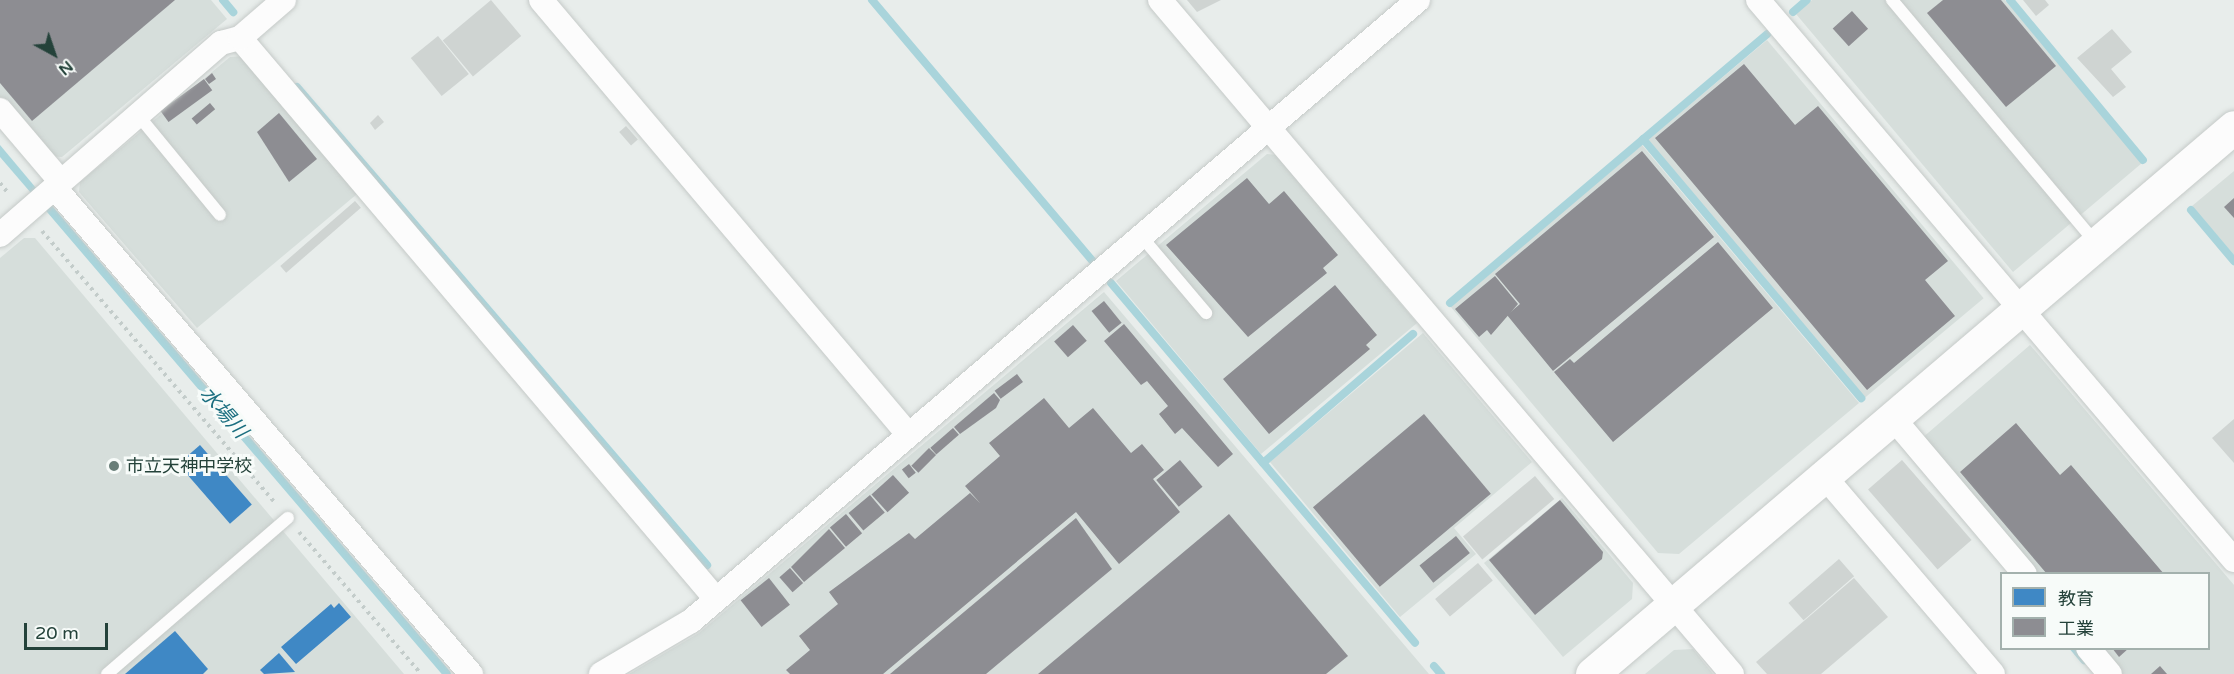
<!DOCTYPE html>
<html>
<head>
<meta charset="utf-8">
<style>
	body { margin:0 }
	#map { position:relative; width:2234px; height:674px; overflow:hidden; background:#e8edeb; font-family:"Varela Round","Noto Sans JP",sans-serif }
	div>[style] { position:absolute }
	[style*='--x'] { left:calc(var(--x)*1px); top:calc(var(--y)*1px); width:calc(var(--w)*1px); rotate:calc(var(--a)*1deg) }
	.built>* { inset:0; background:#d6dedb; transform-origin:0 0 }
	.water>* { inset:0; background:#a9d4db }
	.schools>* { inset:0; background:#3f88c5; transform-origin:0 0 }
	.industry>* { inset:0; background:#8d8d92; transform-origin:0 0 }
	.stream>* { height:8px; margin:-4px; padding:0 4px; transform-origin:4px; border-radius:4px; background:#a9d4db }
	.building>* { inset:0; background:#cfd4d2; transform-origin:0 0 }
	.path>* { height:4px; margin-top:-2px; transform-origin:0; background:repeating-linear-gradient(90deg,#c3ccca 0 3px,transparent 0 7.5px) }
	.roads { filter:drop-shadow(0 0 2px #c5cac8) drop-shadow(0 0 2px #c5cac8) }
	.lane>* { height:12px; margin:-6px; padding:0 6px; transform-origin:6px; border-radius:6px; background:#fcfcfc }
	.street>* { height:24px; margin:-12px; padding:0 12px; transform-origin:12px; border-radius:12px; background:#fcfcfc }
	.secondary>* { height:33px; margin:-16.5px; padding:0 16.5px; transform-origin:16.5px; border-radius:16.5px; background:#fcfcfc }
	.dots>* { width:16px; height:16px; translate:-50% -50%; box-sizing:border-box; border:3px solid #f7fbf9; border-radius:50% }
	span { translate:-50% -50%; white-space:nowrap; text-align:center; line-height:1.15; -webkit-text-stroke:6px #f7fbf9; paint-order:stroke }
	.poi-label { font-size:18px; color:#24423a }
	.left { translate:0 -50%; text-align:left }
	.water-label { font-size:20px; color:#1c6f80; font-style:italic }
	.legend { position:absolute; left:2000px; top:572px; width:210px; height:78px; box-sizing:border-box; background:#f7fbf9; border:2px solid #a3b1ad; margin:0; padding:8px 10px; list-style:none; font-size:18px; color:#24423a }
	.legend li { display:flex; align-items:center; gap:12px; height:30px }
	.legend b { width:30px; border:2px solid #a3b1ad }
	.north { position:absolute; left:24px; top:24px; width:60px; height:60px; -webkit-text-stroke:4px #f7fbf9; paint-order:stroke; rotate:140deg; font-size:16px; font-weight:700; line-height:24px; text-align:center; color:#24423a }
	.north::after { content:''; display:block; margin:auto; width:21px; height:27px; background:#24423a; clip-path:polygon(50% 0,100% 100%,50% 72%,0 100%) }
	.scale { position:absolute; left:24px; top:623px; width:84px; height:27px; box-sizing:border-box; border:3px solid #24423a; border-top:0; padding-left:8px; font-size:18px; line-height:21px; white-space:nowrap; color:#24423a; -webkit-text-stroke:4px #f7fbf9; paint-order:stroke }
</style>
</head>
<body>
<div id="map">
	<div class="built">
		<i style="clip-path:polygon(0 0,211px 0,227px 19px,62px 157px,49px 156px,0 98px)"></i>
		<i style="clip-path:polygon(1812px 0,2005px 0,2142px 163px,2013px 272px,1796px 14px)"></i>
		<i style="left:1767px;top:40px;width:337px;height:155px;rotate:50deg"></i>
		<i style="clip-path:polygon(244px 56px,357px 194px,197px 328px,79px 192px,80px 182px,230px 57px)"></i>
		<i style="clip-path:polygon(1642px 145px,1859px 403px,1679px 554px,1658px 553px,1450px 306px)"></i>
		<i style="clip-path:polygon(1267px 154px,1276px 155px,1417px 323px,1261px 454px,1116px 281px)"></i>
		<i style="clip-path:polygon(2234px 171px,2234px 255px,2192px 206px)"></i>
		<i style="clip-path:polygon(24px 238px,35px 238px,404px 674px,0 674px,0 258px)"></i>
		<i style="clip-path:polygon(1104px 292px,1429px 674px,629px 674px,699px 633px)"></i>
		<i style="clip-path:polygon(1423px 333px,1532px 462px,1454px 528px,1476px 554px,1400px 617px,1270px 462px)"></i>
		<i style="clip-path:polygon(2030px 345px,2234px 585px,2234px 674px,2121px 674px,2099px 649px,2208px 648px,2208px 574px,2035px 573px,1921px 439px)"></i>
		<i style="clip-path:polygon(1562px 498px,1633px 583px,1632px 599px,1563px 657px,1484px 563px)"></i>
		<i style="clip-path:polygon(1693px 649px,1713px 674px,1645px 674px,1674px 650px)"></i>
	</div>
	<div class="water">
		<i style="clip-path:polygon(0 145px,36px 188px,31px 193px,0 157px)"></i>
	</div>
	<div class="schools">
		<i style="left:200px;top:445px;width:79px;height:29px;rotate:49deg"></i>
		<i style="clip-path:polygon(339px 603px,351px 617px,296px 664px,281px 647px,331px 604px,334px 608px)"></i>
		<i style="clip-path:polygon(175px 631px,208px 669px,203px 674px,125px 674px)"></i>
		<i style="clip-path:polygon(279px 653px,295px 672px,264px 674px,260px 670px)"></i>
	</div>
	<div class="industry">
		<i style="clip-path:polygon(0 0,175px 0,32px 121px,0 83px)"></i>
		<i style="clip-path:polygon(1943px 0,2001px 0,2056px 66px,2006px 107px,1927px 13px)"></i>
		<i style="left:1852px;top:11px;width:24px;height:26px;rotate:48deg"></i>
		<i style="clip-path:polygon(1744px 64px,1795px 125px,1818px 106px,1948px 261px,1925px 280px,1955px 316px,1867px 390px,1655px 138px)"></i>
		<i style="clip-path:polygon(212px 73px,216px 79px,209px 84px,205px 79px)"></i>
		<i style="left:204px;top:79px;width:14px;height:54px;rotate:54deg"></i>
		<i style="left:210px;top:103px;width:8px;height:24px;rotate:50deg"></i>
		<i style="clip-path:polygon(279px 113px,317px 159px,289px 182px,257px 132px)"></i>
		<i style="clip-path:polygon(1642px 151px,1714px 237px,1553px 371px,1507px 315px,1520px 304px,1495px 274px)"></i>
		<i style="clip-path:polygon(1247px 178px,1269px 204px,1284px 191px,1338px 255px,1323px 268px,1327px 273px,1248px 337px,1166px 245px)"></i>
		<i style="clip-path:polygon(2234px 198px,2234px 218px,2224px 207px)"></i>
		<i style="clip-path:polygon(1718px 242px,1773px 308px,1613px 442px,1554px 372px,1570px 359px,1574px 363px)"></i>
		<i style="clip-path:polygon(1495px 276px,1518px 304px,1491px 335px,1487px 330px,1479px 337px,1455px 309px)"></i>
		<i style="clip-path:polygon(1335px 285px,1377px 335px,1366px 345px,1370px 349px,1269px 434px,1223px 379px)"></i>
		<i style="left:1104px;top:301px;width:28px;height:16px;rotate:51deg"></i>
		<i style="clip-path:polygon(1124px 324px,1233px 454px,1218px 467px,1182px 428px,1175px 434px,1159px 414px,1168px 406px,1147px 381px,1141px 385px,1104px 341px)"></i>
		<i style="left:1073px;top:325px;width:21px;height:25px;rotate:49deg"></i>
		<i style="left:1017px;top:374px;width:10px;height:28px;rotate:53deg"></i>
		<i style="clip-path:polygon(994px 393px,1000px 400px,996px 408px,960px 434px,954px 427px)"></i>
		<i style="clip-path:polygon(1044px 398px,1069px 428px,1093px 408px,1131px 453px,1142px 444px,1164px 470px,1153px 479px,1180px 512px,1119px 564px,1076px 512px,883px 674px,790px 674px,786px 670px,810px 650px,799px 636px,838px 604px,829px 592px,909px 533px,915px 539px,970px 493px,980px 503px,965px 486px,1000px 456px,989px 443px)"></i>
		<i style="left:1424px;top:414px;width:104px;height:145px;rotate:50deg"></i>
		<i style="clip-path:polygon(2016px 423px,2060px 475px,2071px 465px,2164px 574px,2047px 574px,1960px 472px)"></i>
		<i style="left:953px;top:428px;width:9px;height:30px;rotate:49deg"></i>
		<i style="left:929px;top:448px;width:10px;height:25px;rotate:45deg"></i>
		<i style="left:1180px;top:460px;width:35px;height:31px;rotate:50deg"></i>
		<i style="left:909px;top:464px;width:11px;height:9px;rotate:52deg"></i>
		<i style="left:893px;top:475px;width:24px;height:29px;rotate:48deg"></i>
		<i style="left:870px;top:495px;width:23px;height:28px;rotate:50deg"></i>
		<i style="clip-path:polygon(1560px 500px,1603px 552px,1602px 559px,1535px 615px,1489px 560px)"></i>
		<i style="left:846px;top:514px;width:25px;height:21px;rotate:50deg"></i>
		<i style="clip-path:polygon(1229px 514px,1348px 656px,1326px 674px,1038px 674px)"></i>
		<i style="clip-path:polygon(1076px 518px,1112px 569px,986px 674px,890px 674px)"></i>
		<i style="clip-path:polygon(829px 529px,845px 548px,804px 582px,791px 567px)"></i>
		<i style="left:1456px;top:536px;width:22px;height:47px;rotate:51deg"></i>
		<i style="left:790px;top:568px;width:20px;height:14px;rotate:49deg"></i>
		<i style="left:769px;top:578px;width:34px;height:36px;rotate:52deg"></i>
		<i style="clip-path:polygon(2112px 648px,2129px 648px,2119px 657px)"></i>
		<i style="clip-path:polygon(2160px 666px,2167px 674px,2151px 674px)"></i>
	</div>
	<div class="stream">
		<i style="--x:223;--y:0;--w:16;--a:50"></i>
		<i style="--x:872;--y:0;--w:341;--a:49.8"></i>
		<i style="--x:2010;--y:0;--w:208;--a:50.3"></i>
		<i style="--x:1793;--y:12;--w:18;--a:-41"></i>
		<i style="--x:297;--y:87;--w:630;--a:49.38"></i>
		<i style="--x:1643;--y:139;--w:339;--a:49.9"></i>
		<i style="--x:42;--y:200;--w:623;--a:49.49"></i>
		<i style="--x:2191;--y:210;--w:67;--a:49.9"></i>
		<i style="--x:1111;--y:283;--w:471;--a:49.8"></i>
		<i style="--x:1450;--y:303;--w:416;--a:-40.3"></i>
		<i style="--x:1263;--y:463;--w:198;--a:-40.7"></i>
		<i style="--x:2074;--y:648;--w:16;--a:50"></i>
		<i style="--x:1434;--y:666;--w:11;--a:49"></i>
	</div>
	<div class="building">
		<i style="left:491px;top:0;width:47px;height:63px;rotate:50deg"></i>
		<i style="clip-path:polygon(1187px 0,1221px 0,1197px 12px)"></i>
		<i style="clip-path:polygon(2023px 0,2045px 0,2049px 5px,2036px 16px)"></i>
		<i style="clip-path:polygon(2112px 29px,2132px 52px,2111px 69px,2126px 87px,2113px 97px,2077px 58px)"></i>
		<i style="left:438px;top:36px;width:49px;height:35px;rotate:51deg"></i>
		<i style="clip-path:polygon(378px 115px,384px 122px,375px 130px,370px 123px)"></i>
		<i style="left:626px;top:126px;width:18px;height:9px;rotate:49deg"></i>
		<i style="left:355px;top:201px;width:9px;height:99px;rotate:49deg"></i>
		<i style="clip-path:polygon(2234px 419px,2234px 463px,2212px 438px)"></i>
		<i style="left:1902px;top:460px;width:106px;height:45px;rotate:49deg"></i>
		<i style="left:1535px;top:476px;width:30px;height:94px;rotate:50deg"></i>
		<i style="left:1839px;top:559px;width:23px;height:67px;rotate:49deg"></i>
		<i style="left:1478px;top:563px;width:23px;height:56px;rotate:50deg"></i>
		<i style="clip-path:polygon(1854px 578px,1888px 617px,1821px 674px,1767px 674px,1756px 662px)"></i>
	</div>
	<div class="path">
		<i style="--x:0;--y:183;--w:14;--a:51"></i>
		<i style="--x:42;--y:231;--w:358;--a:49.4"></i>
		<i style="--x:299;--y:532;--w:187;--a:49.3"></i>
	</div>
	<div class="roads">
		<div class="lane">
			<i style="--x:1892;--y:0;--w:317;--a:50"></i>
			<i style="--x:138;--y:115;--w:129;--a:50.6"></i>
			<i style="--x:1141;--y:236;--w:101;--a:49.8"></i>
			<i style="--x:107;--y:674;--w:239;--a:-40.8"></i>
		</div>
		<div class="street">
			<i style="--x:541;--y:0;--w:568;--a:49.78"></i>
			<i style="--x:1160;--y:0;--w:884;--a:49.68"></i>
			<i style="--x:1758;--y:0;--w:735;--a:49.64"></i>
			<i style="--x:240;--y:38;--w:736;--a:49.69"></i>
			<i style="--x:0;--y:110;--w:94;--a:49.7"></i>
			<i style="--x:55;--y:188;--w:640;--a:49.44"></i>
			<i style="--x:0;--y:235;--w:293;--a:-41"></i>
			<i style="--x:221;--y:43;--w:20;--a:-15"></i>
			<i style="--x:240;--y:38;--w:58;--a:-40.8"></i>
			<i style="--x:1893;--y:418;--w:204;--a:49.8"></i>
			<i style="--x:1824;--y:476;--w:260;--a:49.5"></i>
			<i style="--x:2088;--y:648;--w:34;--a:50"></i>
			<i style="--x:601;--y:674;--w:104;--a:-30.5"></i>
			<i style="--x:691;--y:621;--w:956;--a:-40.5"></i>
		</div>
		<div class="secondary">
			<i style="--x:1592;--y:674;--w:843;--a:-40.43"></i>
		</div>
	</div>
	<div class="dots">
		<i style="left:114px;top:466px;background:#697e78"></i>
	</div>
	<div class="poi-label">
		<span class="left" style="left:126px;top:466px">市立天神中学校</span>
	</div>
	<div class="water-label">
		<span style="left:223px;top:413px;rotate:49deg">水場川</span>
	</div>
	<ul class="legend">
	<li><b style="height:16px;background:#3f88c5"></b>教育</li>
	<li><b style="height:16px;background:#8d8d92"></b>工業</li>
	</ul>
	<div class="north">N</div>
	<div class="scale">20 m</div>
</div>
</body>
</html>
